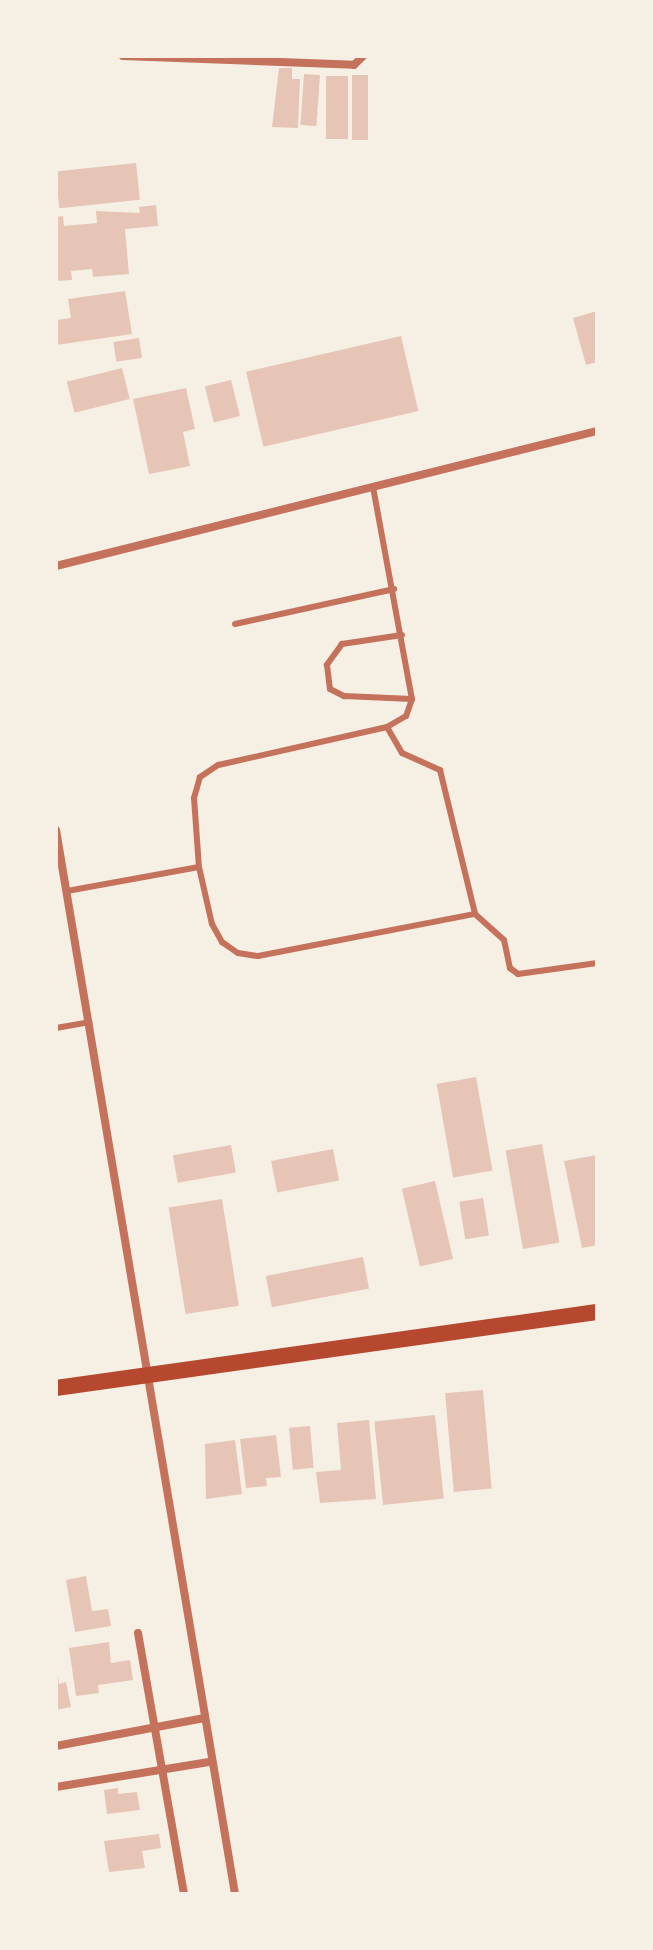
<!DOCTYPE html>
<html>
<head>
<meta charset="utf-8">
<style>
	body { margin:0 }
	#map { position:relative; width:653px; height:1950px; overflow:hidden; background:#f6efe4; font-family:Merriweather,serif }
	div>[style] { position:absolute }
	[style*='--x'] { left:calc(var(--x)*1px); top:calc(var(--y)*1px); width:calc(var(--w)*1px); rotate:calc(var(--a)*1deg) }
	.building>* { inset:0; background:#e6c5b7; transform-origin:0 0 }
	.service>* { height:6px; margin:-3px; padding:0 3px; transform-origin:3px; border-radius:3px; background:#c5725c }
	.minor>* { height:8px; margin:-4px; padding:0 4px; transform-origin:4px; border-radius:4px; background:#c5725c }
	.secondary>* { height:16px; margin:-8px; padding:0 8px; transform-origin:8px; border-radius:8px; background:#b5482f }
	span { translate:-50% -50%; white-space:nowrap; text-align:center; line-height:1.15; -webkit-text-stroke:7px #f6efe4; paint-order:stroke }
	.frame { position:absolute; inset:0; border:58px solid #f6efe4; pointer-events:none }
</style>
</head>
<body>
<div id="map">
	<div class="building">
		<i style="clip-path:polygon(279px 68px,292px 68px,292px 79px,300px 79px,298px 128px,272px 127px)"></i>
		<i style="left:304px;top:74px;width:16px;height:51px;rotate:4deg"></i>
		<i style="left:368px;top:75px;width:65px;height:16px;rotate:90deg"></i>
		<i style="left:326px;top:76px;width:22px;height:63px"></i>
		<i style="left:136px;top:163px;width:37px;height:81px;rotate:84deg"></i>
		<i style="clip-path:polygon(156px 205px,158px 226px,125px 229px,129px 274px,93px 277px,92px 269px,71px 271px,72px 280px,56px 281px,56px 217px,63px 216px,64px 226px,97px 223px,96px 211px,140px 213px,139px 207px)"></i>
		<i style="clip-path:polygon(125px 291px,132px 334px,56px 345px,56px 320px,71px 318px,68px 299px)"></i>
		<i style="clip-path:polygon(597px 311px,597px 362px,586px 365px,573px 318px)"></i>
		<i style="left:401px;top:336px;width:77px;height:159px;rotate:77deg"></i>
		<i style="left:139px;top:338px;width:20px;height:26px;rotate:81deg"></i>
		<i style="left:122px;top:368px;width:32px;height:57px;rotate:76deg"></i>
		<i style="left:231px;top:380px;width:37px;height:27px;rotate:76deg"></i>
		<i style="clip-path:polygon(186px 388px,195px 429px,183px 432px,190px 466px,149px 474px,133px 399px)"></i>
		<i style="left:476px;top:1077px;width:95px;height:40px;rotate:80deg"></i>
		<i style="left:542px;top:1144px;width:100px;height:37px;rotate:80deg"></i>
		<i style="left:231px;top:1145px;width:28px;height:59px;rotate:80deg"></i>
		<i style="left:333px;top:1149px;width:32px;height:63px;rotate:79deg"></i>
		<i style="clip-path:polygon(597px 1155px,597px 1245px,582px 1248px,564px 1161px)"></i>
		<i style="left:435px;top:1181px;width:80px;height:34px;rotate:77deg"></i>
		<i style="left:483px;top:1198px;width:38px;height:24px;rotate:81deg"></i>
		<i style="left:222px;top:1199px;width:108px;height:54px;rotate:81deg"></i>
		<i style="left:363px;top:1257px;width:32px;height:99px;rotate:79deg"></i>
		<i style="left:483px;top:1390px;width:99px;height:38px;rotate:85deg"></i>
		<i style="left:435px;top:1415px;width:84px;height:61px;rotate:84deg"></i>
		<i style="clip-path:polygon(369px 1420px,376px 1499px,320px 1503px,316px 1472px,341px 1470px,337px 1423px)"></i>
		<i style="left:310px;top:1426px;width:42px;height:21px;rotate:85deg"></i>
		<i style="clip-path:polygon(276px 1435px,281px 1477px,266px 1478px,267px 1486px,246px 1488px,240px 1439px)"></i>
		<i style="clip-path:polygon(235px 1440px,242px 1494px,206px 1499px,205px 1444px)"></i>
		<i style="clip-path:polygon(86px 1576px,92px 1611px,108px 1609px,111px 1626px,75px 1632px,66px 1580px)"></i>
		<i style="clip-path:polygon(109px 1642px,111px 1663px,130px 1660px,133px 1680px,98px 1685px,99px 1693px,76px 1696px,69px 1648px)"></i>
		<i style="clip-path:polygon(58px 1676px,59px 1684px,66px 1682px,71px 1707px,56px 1710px)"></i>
		<i style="clip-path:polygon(118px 1788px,118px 1794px,137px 1792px,140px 1810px,107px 1814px,104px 1790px)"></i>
		<i style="clip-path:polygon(159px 1834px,161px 1848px,142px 1851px,145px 1868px,109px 1872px,104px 1841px)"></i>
	</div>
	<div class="service">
		<i style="--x:373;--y:487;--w:216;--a:79.6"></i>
		<i style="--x:412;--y:699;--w:18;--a:109"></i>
		<i style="--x:406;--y:716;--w:22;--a:150"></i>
		<i style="--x:387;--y:727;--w:173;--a:167.3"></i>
		<i style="--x:218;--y:765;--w:22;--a:146"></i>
		<i style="--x:200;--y:777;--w:22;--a:106"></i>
		<i style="--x:194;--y:798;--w:69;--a:85.9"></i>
		<i style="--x:199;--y:867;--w:58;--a:77.2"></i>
		<i style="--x:212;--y:924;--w:21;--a:61"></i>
		<i style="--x:222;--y:942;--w:19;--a:35"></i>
		<i style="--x:238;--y:953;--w:20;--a:9"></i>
		<i style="--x:258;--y:956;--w:221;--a:-11"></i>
		<i style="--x:475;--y:914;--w:39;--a:42"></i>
		<i style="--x:504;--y:940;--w:29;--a:78"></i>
		<i style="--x:510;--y:968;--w:10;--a:37"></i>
		<i style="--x:518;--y:974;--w:80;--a:-7.9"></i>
		<i style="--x:235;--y:624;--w:163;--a:-12.4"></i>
		<i style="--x:402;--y:635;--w:61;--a:171.5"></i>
		<i style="--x:342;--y:644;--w:26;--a:126"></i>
		<i style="--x:327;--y:665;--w:24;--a:83"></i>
		<i style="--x:330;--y:689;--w:16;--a:27"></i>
		<i style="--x:344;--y:696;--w:68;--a:2.5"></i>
		<i style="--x:387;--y:727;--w:30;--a:60"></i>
		<i style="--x:402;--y:753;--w:42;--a:24.1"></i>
		<i style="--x:440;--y:770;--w:148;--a:76.3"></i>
		<i style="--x:67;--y:891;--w:134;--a:-10.3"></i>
		<i style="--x:56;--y:1028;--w:34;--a:-10"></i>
	</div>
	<div class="minor">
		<i style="--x:123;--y:56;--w:231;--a:2.2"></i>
		<i style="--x:354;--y:65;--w:13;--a:-45"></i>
		<i style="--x:56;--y:566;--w:558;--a:-14.01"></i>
		<i style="--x:56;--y:830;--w:1079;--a:80.45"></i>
		<i style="--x:138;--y:1633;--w:265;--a:80"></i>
		<i style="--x:56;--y:1746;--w:151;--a:-10.7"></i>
		<i style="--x:56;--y:1787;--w:155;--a:-9.3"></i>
	</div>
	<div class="secondary">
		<i style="--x:56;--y:1388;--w:546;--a:-8"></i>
	</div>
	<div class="frame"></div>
</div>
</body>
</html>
